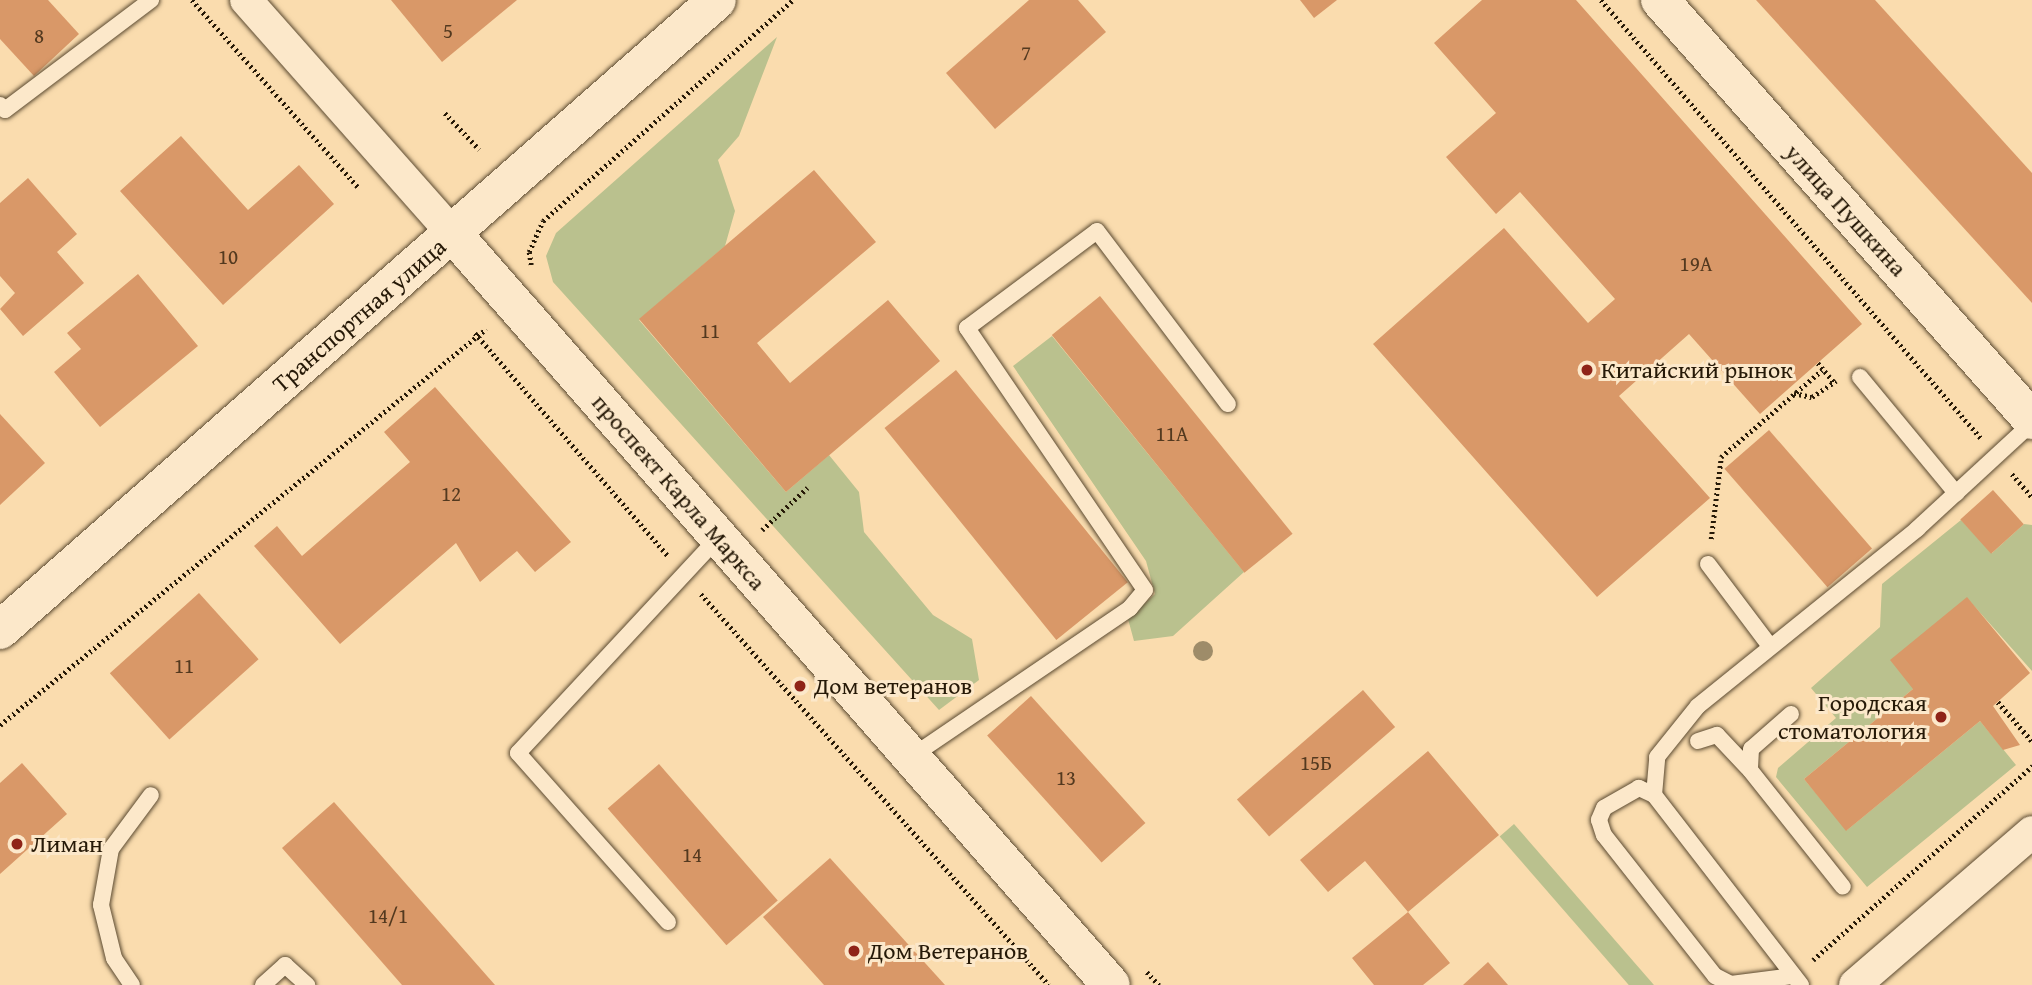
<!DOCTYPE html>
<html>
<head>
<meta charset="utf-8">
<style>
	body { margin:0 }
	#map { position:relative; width:2032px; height:985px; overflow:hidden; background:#fadcae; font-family:"Gentium Book Plus",serif }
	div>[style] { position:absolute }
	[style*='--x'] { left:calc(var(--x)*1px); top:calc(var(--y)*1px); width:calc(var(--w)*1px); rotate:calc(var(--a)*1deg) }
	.green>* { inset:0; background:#bac18e; transform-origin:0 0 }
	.building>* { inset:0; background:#d99868; transform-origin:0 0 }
	.path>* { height:4.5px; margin-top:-2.25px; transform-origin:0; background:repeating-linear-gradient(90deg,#261907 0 2px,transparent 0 5.5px) }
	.roads { filter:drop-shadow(0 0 2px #5b4a31) drop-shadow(0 0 2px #5b4a31) }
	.lane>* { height:16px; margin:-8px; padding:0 8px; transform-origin:8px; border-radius:8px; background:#fce8ca }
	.street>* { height:32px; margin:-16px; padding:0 16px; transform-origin:16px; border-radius:16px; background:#fce8ca }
	.secondary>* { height:38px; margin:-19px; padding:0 19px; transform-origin:19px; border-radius:19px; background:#fce8ca }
	.trees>* { width:20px; height:20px; margin:-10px; border-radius:50%; background:#9e8c69 }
	.dots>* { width:19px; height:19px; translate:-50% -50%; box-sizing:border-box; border:4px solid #fce8ca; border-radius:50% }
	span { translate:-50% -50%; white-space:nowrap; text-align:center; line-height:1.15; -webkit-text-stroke:6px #fce8ca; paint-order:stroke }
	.number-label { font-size:21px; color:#53391f }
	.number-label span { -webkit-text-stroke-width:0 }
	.street-label { font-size:24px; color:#261907 }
	.poi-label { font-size:24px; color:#261907 }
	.left { translate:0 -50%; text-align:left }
	.right { translate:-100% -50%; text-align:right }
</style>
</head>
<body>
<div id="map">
	<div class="green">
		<i style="clip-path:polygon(777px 37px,739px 136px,718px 160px,735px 211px,725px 246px,639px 320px,786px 492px,829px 455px,859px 492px,864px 532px,933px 615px,972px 639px,979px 680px,939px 710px,553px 282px,546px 256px,556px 233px)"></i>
		<i style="clip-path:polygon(1052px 336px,1244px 572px,1173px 636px,1134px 641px,1128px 619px,1155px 594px,1146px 561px,1013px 366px)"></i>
		<i style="clip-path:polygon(1961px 520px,1992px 553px,2024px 524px,2032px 525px,2032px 671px,1967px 598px,1913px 689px,1804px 779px,1847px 830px,1980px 721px,2016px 765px,1867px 887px,1776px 777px,1778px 768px,1836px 718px,1811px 688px,1880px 627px,1882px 584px)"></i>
		<i style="left:1514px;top:824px;width:214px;height:19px;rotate:49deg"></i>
	</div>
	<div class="building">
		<i style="clip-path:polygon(0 0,48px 0,79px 34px,34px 76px,0 39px)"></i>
		<i style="clip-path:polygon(391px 0,517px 0,442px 62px)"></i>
		<i style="clip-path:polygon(1029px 0,1078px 0,1106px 32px,995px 129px,946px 73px)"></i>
		<i style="clip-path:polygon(1300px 0,1337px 0,1314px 18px)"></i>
		<i style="clip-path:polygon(1482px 0,1576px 0,1862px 324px,1760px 414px,1689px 334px,1619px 396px,1710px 498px,1597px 597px,1373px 344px,1504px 228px,1588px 323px,1615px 299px,1520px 192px,1496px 214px,1446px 157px,1496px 113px,1434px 43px)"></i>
		<i style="clip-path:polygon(1756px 0,1875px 0,2032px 173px,2032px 303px)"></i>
		<i style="clip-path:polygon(181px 136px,248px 210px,299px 165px,334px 204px,223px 305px,120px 191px)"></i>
		<i style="clip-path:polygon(814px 170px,876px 242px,757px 343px,790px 383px,888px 300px,940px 361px,786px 492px,639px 319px)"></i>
		<i style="clip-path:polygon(28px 178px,77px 234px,57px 252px,84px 283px,23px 336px,0 309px,15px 293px,0 276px,0 203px)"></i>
		<i style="clip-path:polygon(138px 274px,198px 346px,100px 427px,54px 372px,81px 349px,67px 333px)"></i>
		<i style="left:1100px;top:296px;width:306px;height:62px;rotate:51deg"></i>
		<i style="left:956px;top:370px;width:273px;height:92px;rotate:51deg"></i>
		<i style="clip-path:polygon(435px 387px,571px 542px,535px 572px,517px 551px,480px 582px,456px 543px,340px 644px,254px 546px,277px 526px,302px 556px,410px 462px,384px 432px)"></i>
		<i style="clip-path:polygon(0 414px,45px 463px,0 505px)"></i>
		<i style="left:1769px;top:430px;width:157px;height:59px;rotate:49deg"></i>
		<i style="left:1993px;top:490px;width:46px;height:44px;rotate:48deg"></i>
		<i style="left:199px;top:593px;width:89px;height:120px;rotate:48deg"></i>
		<i style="clip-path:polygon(1967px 597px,2030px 673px,1993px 706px,2020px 745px,2003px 750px,1980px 721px,1846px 831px,1804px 779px,1913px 689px,1890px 660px)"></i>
		<i style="left:1363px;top:690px;width:49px;height:167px;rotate:49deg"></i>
		<i style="left:1031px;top:696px;width:171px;height:59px;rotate:48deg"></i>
		<i style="clip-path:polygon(1428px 751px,1499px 835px,1408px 912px,1450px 963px,1423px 985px,1374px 985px,1352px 958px,1408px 912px,1365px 861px,1328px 892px,1300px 860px)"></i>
		<i style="clip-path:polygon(22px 763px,67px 814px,0 874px,0 783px)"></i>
		<i style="left:659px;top:764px;width:181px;height:68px;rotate:49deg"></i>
		<i style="clip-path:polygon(334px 802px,495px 985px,402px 985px,282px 848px)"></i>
		<i style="clip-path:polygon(830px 858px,945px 985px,824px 985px,763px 917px)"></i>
		<i style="clip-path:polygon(1488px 962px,1508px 985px,1463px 985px)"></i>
	</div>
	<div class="path">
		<i style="--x:192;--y:0;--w:251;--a:48.4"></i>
		<i style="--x:1601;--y:0;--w:580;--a:49.06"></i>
		<i style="--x:445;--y:113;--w:50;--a:46.6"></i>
		<i style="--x:531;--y:265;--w:13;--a:-99"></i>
		<i style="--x:529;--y:252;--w:34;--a:-66"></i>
		<i style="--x:543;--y:221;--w:334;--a:-41.5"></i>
		<i style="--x:475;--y:333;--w:294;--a:49.1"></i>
		<i style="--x:1818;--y:363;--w:25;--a:50"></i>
		<i style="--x:1794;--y:393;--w:18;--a:13"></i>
		<i style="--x:1812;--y:397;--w:29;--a:-34"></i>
		<i style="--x:2012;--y:474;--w:30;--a:49"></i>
		<i style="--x:762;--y:530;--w:62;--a:-43"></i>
		<i style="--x:1711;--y:539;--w:83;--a:-83"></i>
		<i style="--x:1721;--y:457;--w:133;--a:-40.7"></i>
		<i style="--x:701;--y:594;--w:523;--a:48.33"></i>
		<i style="--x:1998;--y:702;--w:52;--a:48.9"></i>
		<i style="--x:1998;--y:702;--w:50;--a:49"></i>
		<i style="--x:0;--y:725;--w:627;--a:-39.17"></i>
		<i style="--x:1813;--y:960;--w:293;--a:-41.5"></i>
		<i style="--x:1147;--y:972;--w:18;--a:47"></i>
	</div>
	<div class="roads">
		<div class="lane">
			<i style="--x:0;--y:105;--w:7;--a:45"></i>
			<i style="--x:5;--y:110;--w:183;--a:-37"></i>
			<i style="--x:1860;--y:377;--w:151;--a:50.4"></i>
			<i style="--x:1708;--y:564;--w:101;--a:53"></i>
			<i style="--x:1791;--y:714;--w:53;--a:138.8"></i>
			<i style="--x:1751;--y:749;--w:21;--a:93"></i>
			<i style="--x:1750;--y:770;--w:149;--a:51.5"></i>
			<i style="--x:1698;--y:741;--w:20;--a:-18"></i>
			<i style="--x:1717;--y:735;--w:45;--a:46.8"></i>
			<i style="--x:911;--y:757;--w:265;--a:-34.2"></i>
			<i style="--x:1130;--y:608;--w:23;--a:-50"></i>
			<i style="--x:1145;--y:590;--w:317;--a:-124.2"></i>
			<i style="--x:967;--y:328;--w:162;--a:-36.7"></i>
			<i style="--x:1097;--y:231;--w:217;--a:52.9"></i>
			<i style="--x:1654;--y:795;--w:17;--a:-155"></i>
			<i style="--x:1639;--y:788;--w:40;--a:150.3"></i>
			<i style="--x:1604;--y:808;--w:13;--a:113"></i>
			<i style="--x:1599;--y:820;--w:16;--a:72"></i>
			<i style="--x:1604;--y:835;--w:179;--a:51.8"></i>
			<i style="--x:1715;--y:976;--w:18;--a:27"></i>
			<i style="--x:1731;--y:984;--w:63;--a:-7.4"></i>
			<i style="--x:668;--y:922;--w:226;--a:-131.6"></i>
			<i style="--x:518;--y:753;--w:295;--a:-47.1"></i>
			<i style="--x:132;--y:985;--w:32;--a:-124"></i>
			<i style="--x:114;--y:958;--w:55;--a:-103.8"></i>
			<i style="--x:101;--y:905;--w:57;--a:-79.9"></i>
			<i style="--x:111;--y:849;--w:67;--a:-53.5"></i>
			<i style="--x:263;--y:985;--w:30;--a:-42"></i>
			<i style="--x:285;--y:965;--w:30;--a:42"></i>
			<i style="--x:1801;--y:985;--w:240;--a:-127.7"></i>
			<i style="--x:1654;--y:795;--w:38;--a:-85"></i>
			<i style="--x:1657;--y:757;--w:65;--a:-51.2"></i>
			<i style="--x:1698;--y:706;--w:282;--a:-38.9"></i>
			<i style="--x:1917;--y:529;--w:156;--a:-42.7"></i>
		</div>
		<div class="street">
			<i style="--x:246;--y:0;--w:312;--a:48.5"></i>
			<i style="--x:1855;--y:985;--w:234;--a:-40.8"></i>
		</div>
		<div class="secondary">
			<i style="--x:1660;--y:0;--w:561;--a:48.47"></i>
			<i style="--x:453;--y:234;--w:998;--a:48.78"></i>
			<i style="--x:0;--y:630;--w:954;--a:-41.3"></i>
		</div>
	</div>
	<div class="trees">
		<i style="left:1203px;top:651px"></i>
	</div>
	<div class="dots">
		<i style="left:1587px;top:370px;background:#8f2418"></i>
		<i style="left:800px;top:686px;background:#8f2418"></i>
		<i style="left:1941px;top:717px;background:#8f2418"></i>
		<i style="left:17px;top:844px;background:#8f2418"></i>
		<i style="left:854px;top:951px;background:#8f2418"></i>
	</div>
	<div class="number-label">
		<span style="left:448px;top:31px">5</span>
		<span style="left:39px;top:36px">8</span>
		<span style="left:1026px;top:53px">7</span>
		<span style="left:228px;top:257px">10</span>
		<span style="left:1696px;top:264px">19А</span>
		<span style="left:710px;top:331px">11</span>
		<span style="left:1172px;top:434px">11А</span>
		<span style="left:451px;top:494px">12</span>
		<span style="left:184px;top:666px">11</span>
		<span style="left:1316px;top:763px">15Б</span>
		<span style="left:1066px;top:778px">13</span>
		<span style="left:692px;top:855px">14</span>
		<span style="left:388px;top:916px">14/1</span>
	</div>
	<div class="street-label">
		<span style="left:1846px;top:210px;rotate:48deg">улица Пушкина</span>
		<span style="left:359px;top:315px;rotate:-41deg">Транспортная улица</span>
		<span style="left:679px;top:492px;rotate:49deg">проспект Карла Маркса</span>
	</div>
	<div class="poi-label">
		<span class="left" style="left:1601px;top:370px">Китайский рынок</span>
		<span class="left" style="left:814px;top:686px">Дом ветеранов</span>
		<span class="right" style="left:1927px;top:717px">Городская<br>стоматология</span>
		<span class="left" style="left:31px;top:844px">Лиман</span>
		<span class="left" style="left:868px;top:951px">Дом Ветеранов</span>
	</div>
</div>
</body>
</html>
